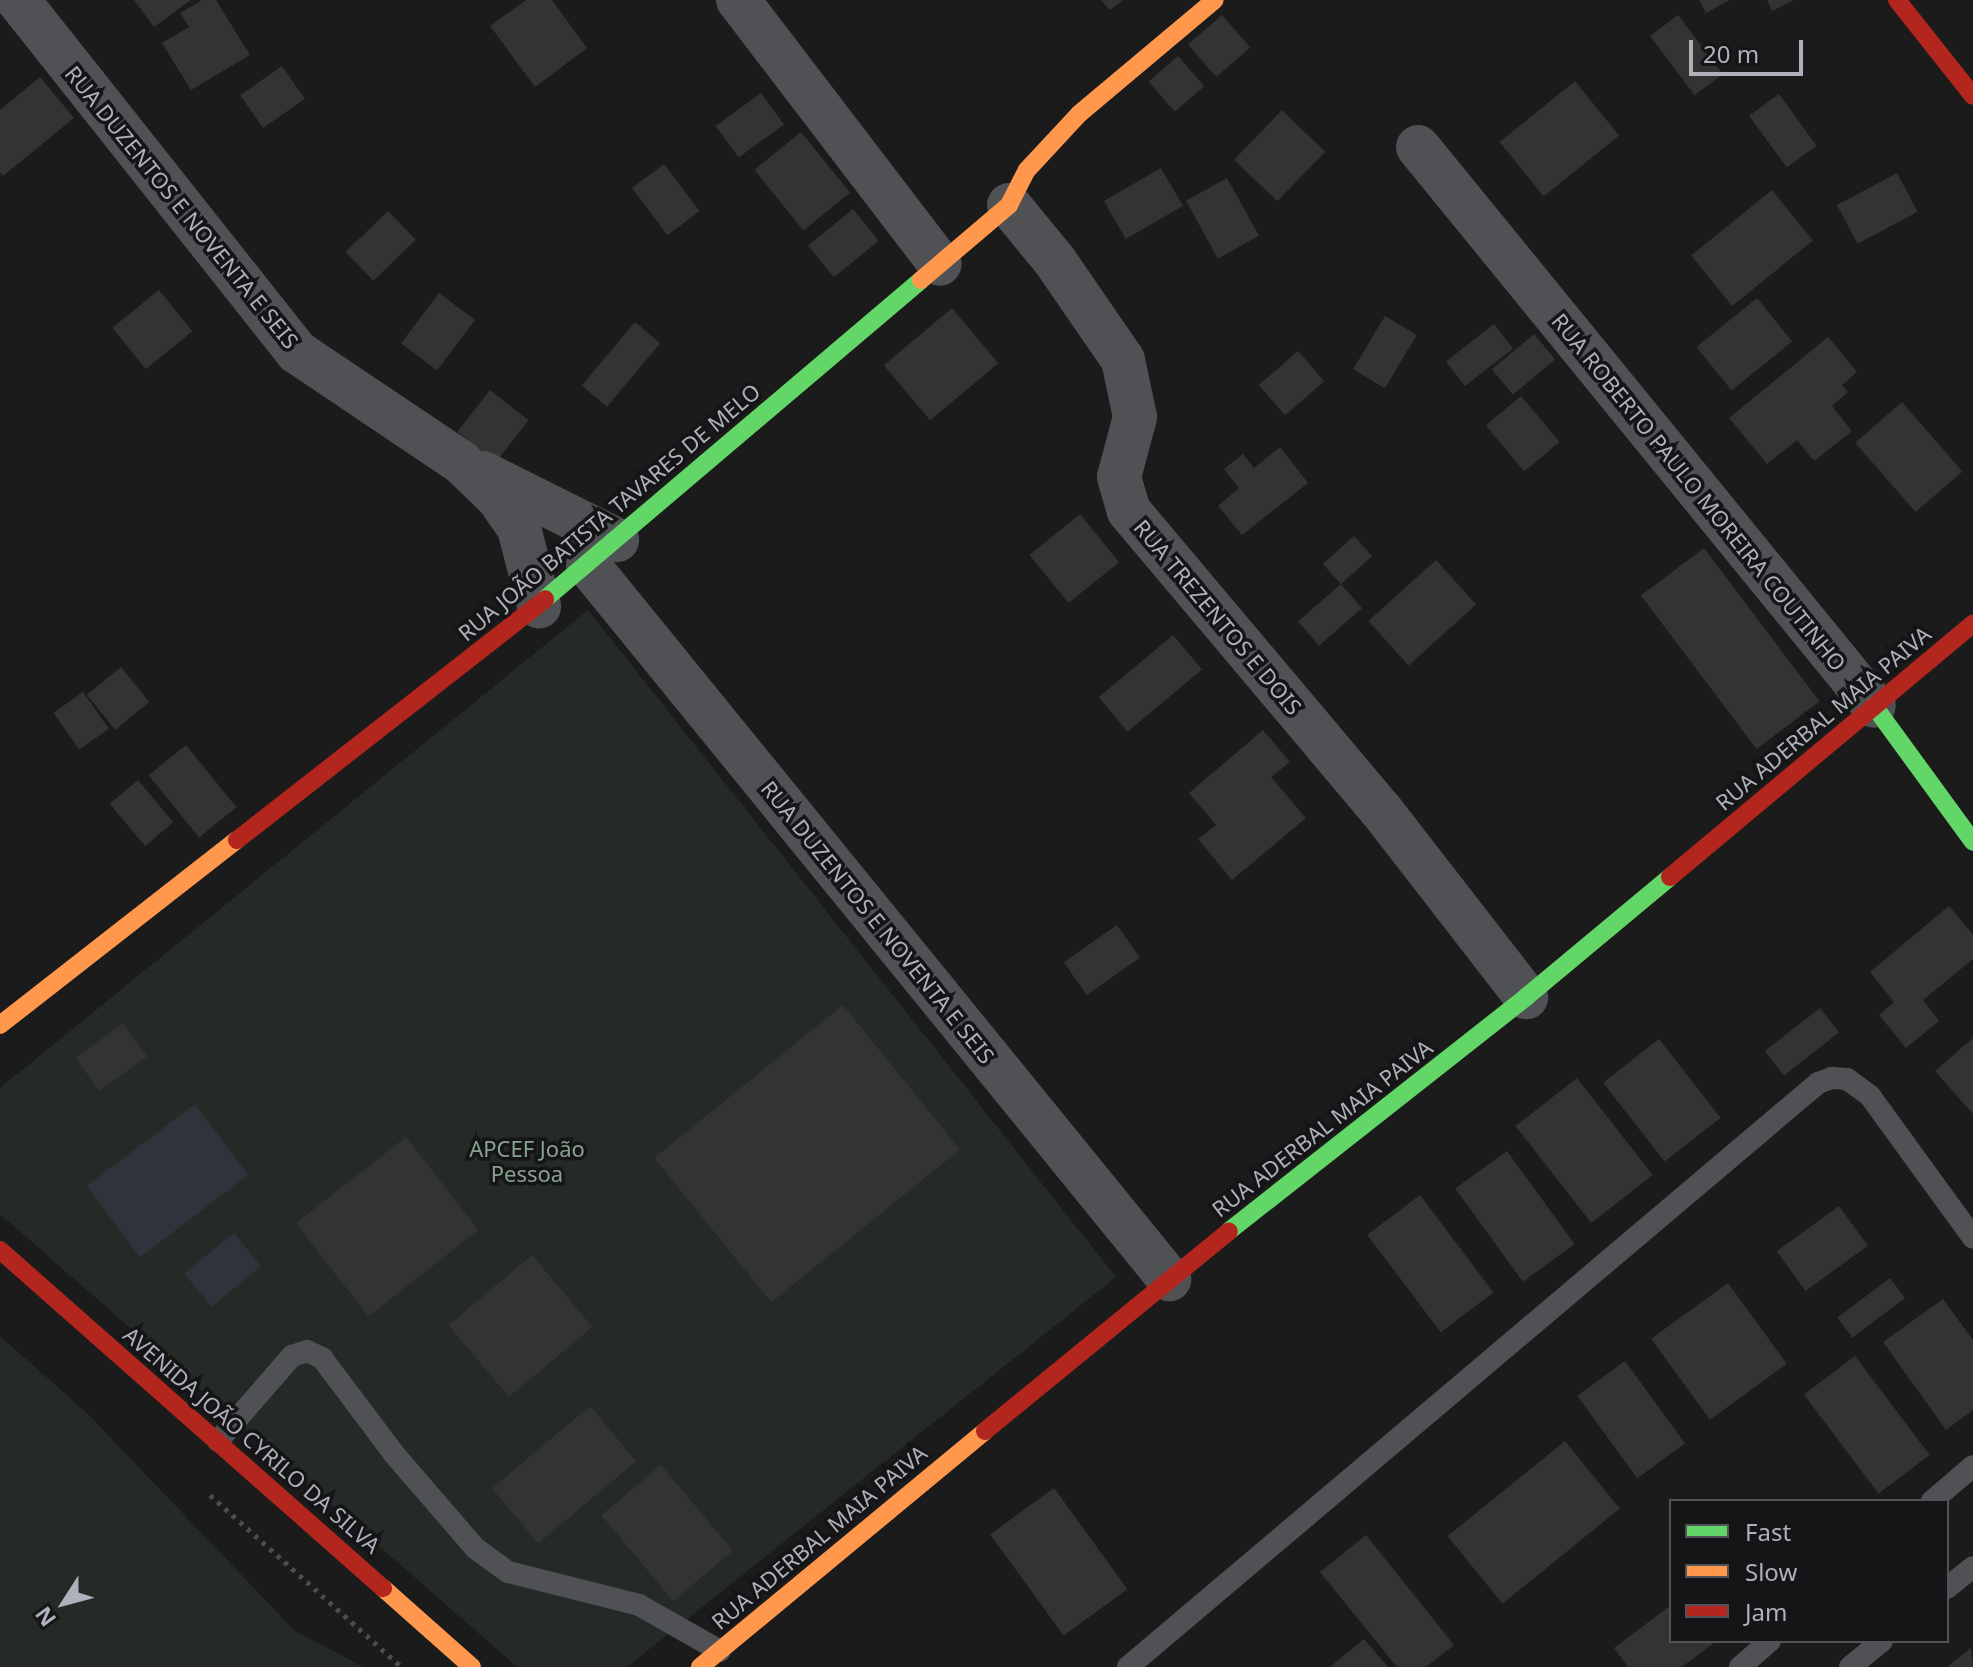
<!DOCTYPE html>
<html>
<head>
<meta charset="utf-8">
<style>
	body { margin:0 }
	#map { position:relative; width:1973px; height:1667px; overflow:hidden; background:#1b1b1b; font-family:"Noto Sans",sans-serif }
	div>[style] { position:absolute }
	[style*='--x'] { left:calc(var(--x)*1px); top:calc(var(--y)*1px); width:calc(var(--w)*1px); rotate:calc(var(--a)*1deg) }
	.green>* { inset:0; background:#242a25 }
	.water>* { inset:0; background:#2f343c; transform-origin:0 0 }
	.building>* { inset:0; background:#333334; transform-origin:0 0 }
	.path>* { height:5px; margin-top:-2.5px; transform-origin:0; background:repeating-linear-gradient(90deg,#4b4c4f 0 4px,transparent 0 10px) }
	.lane>* { height:22px; margin:-11px; padding:0 11px; transform-origin:11px; border-radius:11px; background:#505154 }
	.street>* { height:44px; margin:-22px; padding:0 22px; transform-origin:22px; border-radius:22px; background:#505154 }
	.fast>* { height:18px; margin:-9px; padding:0 9px; transform-origin:9px; border-radius:9px; background:#63d668 }
	.slow>* { height:18px; margin:-9px; padding:0 9px; transform-origin:9px; border-radius:9px; background:#ff974d }
	.jam>* { height:18px; margin:-9px; padding:0 9px; transform-origin:9px; border-radius:9px; background:#b3261e }
	span { translate:-50% -50%; white-space:nowrap; text-align:center; line-height:1.15; -webkit-text-stroke:7px #151517; paint-order:stroke }
	.street-label { font-size:22px; color:#aeb0ba }
	.park-label { font-size:22px; color:#87a38d }
	.legend { position:absolute; left:1669px; top:1499px; width:280px; height:144px; box-sizing:border-box; background:#151517; border:2px solid #525358; margin:0; padding:10px 14px; list-style:none; font-size:24px; color:#aeb0ba }
	.legend li { display:flex; align-items:center; gap:16px; height:40px }
	.legend b { width:40px; border:2px solid #525358 }
	.north { position:absolute; left:24px; top:1563px; width:80px; height:80px; -webkit-text-stroke:6px #151517; paint-order:stroke; rotate:234deg; font-size:22px; font-weight:700; line-height:32px; text-align:center; color:#aeb0ba }
	.north::after { content:''; display:block; margin:auto; width:28px; height:36px; background:#aeb0ba; clip-path:polygon(50% 0,100% 100%,50% 72%,0 100%) }
	.scale { position:absolute; left:1689px; top:40px; width:114px; height:36px; box-sizing:border-box; border:4px solid #aeb0ba; border-top:0; padding-left:10px; font-size:24px; line-height:28px; white-space:nowrap; color:#aeb0ba; -webkit-text-stroke:6px #151517; paint-order:stroke }
</style>
</head>
<body>
<div id="map">
	<div class="green">
		<i style="clip-path:polygon(588px 610px,1116px 1277px,627px 1667px,517px 1667px,0 1214px,0 1088px)"></i>
		<i style="clip-path:polygon(0 1336px,88px 1414px,295px 1631px,364px 1667px,0 1667px)"></i>
	</div>
	<div class="water">
		<i style="left:195px;top:1104px;width:89px;height:136px;rotate:53deg"></i>
		<i style="left:234px;top:1233px;width:43px;height:64px;rotate:51deg"></i>
	</div>
	<div class="building">
		<i style="clip-path:polygon(134px 0,191px 0,154px 27px)"></i>
		<i style="clip-path:polygon(202px 0,216px 0,250px 55px,191px 90px,162px 43px,189px 27px,180px 13px)"></i>
		<i style="clip-path:polygon(526px 0,552px 0,587px 48px,535px 87px,490px 26px)"></i>
		<i style="clip-path:polygon(1101px 0,1123px 0,1110px 10px)"></i>
		<i style="clip-path:polygon(1699px 0,1730px 0,1706px 13px)"></i>
		<i style="clip-path:polygon(1767px 0,1794px 0,1772px 11px)"></i>
		<i style="left:1222px;top:15px;width:43px;height:45px;rotate:49deg"></i>
		<i style="left:1678px;top:15px;width:74px;height:35px;rotate:53deg"></i>
		<i style="left:1178px;top:56px;width:40px;height:39px;rotate:49deg"></i>
		<i style="left:282px;top:66px;width:40px;height:51px;rotate:55deg"></i>
		<i style="clip-path:polygon(40px 77px,74px 118px,3px 176px,0 172px,0 110px)"></i>
		<i style="left:1575px;top:81px;width:70px;height:97px;rotate:51deg"></i>
		<i style="left:761px;top:93px;width:39px;height:56px;rotate:54deg"></i>
		<i style="left:1779px;top:94px;width:64px;height:37px;rotate:54deg"></i>
		<i style="left:1282px;top:110px;width:60px;height:69px;rotate:44deg"></i>
		<i style="left:801px;top:132px;width:78px;height:60px;rotate:51deg"></i>
		<i style="left:664px;top:164px;width:59px;height:40px;rotate:53deg"></i>
		<i style="left:1161px;top:168px;width:44px;height:66px;rotate:60deg"></i>
		<i style="left:1897px;top:173px;width:44px;height:68px;rotate:62deg"></i>
		<i style="left:1227px;top:178px;width:66px;height:47px;rotate:61deg"></i>
		<i style="left:1772px;top:190px;width:65px;height:104px;rotate:51deg"></i>
		<i style="left:853px;top:209px;width:41px;height:58px;rotate:51deg"></i>
		<i style="left:388px;top:211px;width:40px;height:59px;rotate:46deg"></i>
		<i style="left:159px;top:290px;width:53px;height:60px;rotate:51deg"></i>
		<i style="left:439px;top:293px;width:45px;height:63px;rotate:37deg"></i>
		<i style="left:1757px;top:298px;width:56px;height:78px;rotate:51deg"></i>
		<i style="left:952px;top:308px;width:72px;height:89px;rotate:50deg"></i>
		<i style="left:1385px;top:316px;width:37px;height:62px;rotate:31deg"></i>
		<i style="left:635px;top:322px;width:33px;height:83px;rotate:40deg"></i>
		<i style="left:1494px;top:324px;width:31px;height:61px;rotate:52deg"></i>
		<i style="left:1534px;top:334px;width:33px;height:55px;rotate:50deg"></i>
		<i style="clip-path:polygon(1828px 337px,1857px 372px,1842px 385px,1848px 392px,1832px 406px,1852px 431px,1814px 461px,1797px 440px,1767px 464px,1729px 418px)"></i>
		<i style="left:1298px;top:351px;width:40px;height:52px;rotate:49deg"></i>
		<i style="left:490px;top:390px;width:49px;height:53px;rotate:38deg"></i>
		<i style="left:1521px;top:396px;width:60px;height:46px;rotate:50deg"></i>
		<i style="left:1902px;top:402px;width:92px;height:62px;rotate:49deg"></i>
		<i style="clip-path:polygon(1280px 447px,1308px 483px,1242px 535px,1218px 506px,1239px 488px,1224px 469px,1243px 454px,1254px 468px)"></i>
		<i style="left:1080px;top:514px;width:62px;height:65px;rotate:51deg"></i>
		<i style="left:1354px;top:536px;width:27px;height:42px;rotate:48deg"></i>
		<i style="left:1704px;top:548px;width:192px;height:79px;rotate:53deg"></i>
		<i style="left:1436px;top:560px;width:60px;height:91px;rotate:48deg"></i>
		<i style="left:1341px;top:584px;width:32px;height:57px;rotate:49deg"></i>
		<i style="left:1173px;top:635px;width:45px;height:97px;rotate:50deg"></i>
		<i style="left:121px;top:667px;width:45px;height:44px;rotate:51deg"></i>
		<i style="left:83px;top:692px;width:45px;height:36px;rotate:55deg"></i>
		<i style="clip-path:polygon(1263px 730px,1290px 762px,1271px 777px,1306px 818px,1232px 880px,1198px 839px,1216px 825px,1189px 793px)"></i>
		<i style="left:186px;top:745px;width:80px;height:48px;rotate:51deg"></i>
		<i style="left:138px;top:780px;width:55px;height:37px;rotate:50deg"></i>
		<i style="clip-path:polygon(1949px 906px,1973px 935px,1973px 959px,1923px 1000px,1939px 1021px,1906px 1048px,1879px 1015px,1894px 1002px,1870px 972px)"></i>
		<i style="left:1117px;top:925px;width:40px;height:65px;rotate:55deg"></i>
		<i style="left:843px;top:1005px;width:186px;height:243px;rotate:51deg"></i>
		<i style="left:1820px;top:1008px;width:31px;height:70px;rotate:52deg"></i>
		<i style="left:123px;top:1023px;width:41px;height:59px;rotate:54deg"></i>
		<i style="clip-path:polygon(1973px 1038px,1973px 1114px,1935px 1071px)"></i>
		<i style="left:1659px;top:1039px;width:100px;height:71px;rotate:52deg"></i>
		<i style="left:1577px;top:1078px;width:123px;height:78px;rotate:52deg"></i>
		<i style="left:406px;top:1137px;width:118px;height:140px;rotate:52deg"></i>
		<i style="left:1507px;top:1151px;width:115px;height:64px;rotate:54deg"></i>
		<i style="left:1420px;top:1195px;width:122px;height:66px;rotate:53deg"></i>
		<i style="left:1839px;top:1206px;width:49px;height:77px;rotate:54deg"></i>
		<i style="left:532px;top:1255px;width:94px;height:109px;rotate:50deg"></i>
		<i style="left:1890px;top:1278px;width:25px;height:66px;rotate:53deg"></i>
		<i style="left:1728px;top:1283px;width:100px;height:95px;rotate:54deg"></i>
		<i style="clip-path:polygon(1943px 1299px,1973px 1340px,1973px 1410px,1946px 1430px,1883px 1342px)"></i>
		<i style="left:1855px;top:1356px;width:124px;height:64px;rotate:53deg"></i>
		<i style="left:1625px;top:1361px;width:102px;height:59px;rotate:54deg"></i>
		<i style="left:590px;top:1406px;width:72px;height:128px;rotate:50deg"></i>
		<i style="left:1565px;top:1441px;width:87px;height:151px;rotate:51deg"></i>
		<i style="left:661px;top:1465px;width:112px;height:78px;rotate:50deg"></i>
		<i style="left:1054px;top:1488px;width:125px;height:79px;rotate:54deg"></i>
		<i style="clip-path:polygon(1366px 1535px,1454px 1645px,1426px 1667px,1397px 1667px,1320px 1572px)"></i>
		<i style="clip-path:polygon(1671px 1605px,1671px 1641px,1716px 1641px,1682px 1667px,1628px 1667px,1614px 1648px)"></i>
		<i style="clip-path:polygon(1364px 1639px,1388px 1667px,1330px 1667px)"></i>
		<i style="clip-path:polygon(1971px 1648px,1973px 1667px,1947px 1667px)"></i>
	</div>
	<div class="path">
		<i style="--x:210;--y:1495;--w:258;--a:41.9"></i>
	</div>
	<div class="lane">
		<i style="--x:218;--y:1441;--w:113;--a:-49"></i>
		<i style="--x:292;--y:1356;--w:16;--a:-18"></i>
		<i style="--x:307;--y:1351;--w:17;--a:25"></i>
		<i style="--x:322;--y:1358;--w:120;--a:53.1"></i>
		<i style="--x:394;--y:1454;--w:124;--a:49.2"></i>
		<i style="--x:475;--y:1548;--w:41;--a:36"></i>
		<i style="--x:508;--y:1572;--w:135;--a:14.1"></i>
		<i style="--x:639;--y:1605;--w:93;--a:29.6"></i>
		<i style="--x:1932;--y:1501;--w:54;--a:-40.5"></i>
		<i style="--x:1947;--y:1588;--w:33;--a:-39"></i>
		<i style="--x:1128;--y:1667;--w:904;--a:-40.24"></i>
		<i style="--x:1818;--y:1083;--w:15;--a:-20"></i>
		<i style="--x:1832;--y:1078;--w:15;--a:4"></i>
		<i style="--x:1847;--y:1079;--w:29;--a:36"></i>
		<i style="--x:1870;--y:1096;--w:175;--a:54"></i>
		<i style="--x:1740;--y:1667;--w:40;--a:-41"></i>
		<i style="--x:1850;--y:1667;--w:41;--a:-39.1"></i>
	</div>
	<div class="street">
		<i style="--x:18;--y:0;--w:449;--a:51.6"></i>
		<i style="--x:297;--y:352;--w:197;--a:33.9"></i>
		<i style="--x:461;--y:462;--w:52;--a:44.2"></i>
		<i style="--x:498;--y:498;--w:37;--a:55"></i>
		<i style="--x:519;--y:528;--w:81;--a:75.6"></i>
		<i style="--x:738;--y:0;--w:332;--a:52.6"></i>
		<i style="--x:1418;--y:147;--w:721;--a:50.79"></i>
		<i style="--x:1009;--y:205;--w:72;--a:50.6"></i>
		<i style="--x:1055;--y:261;--w:120;--a:55.5"></i>
		<i style="--x:1123;--y:360;--w:58;--a:78.1"></i>
		<i style="--x:1135;--y:417;--w:62;--a:104.9"></i>
		<i style="--x:1119;--y:477;--w:35;--a:74"></i>
		<i style="--x:1129;--y:511;--w:391;--a:49.9"></i>
		<i style="--x:1381;--y:810;--w:237;--a:52.2"></i>
		<i style="--x:483;--y:473;--w:150;--a:26.6"></i>
		<i style="--x:588;--y:565;--w:921;--a:50.86"></i>
	</div>
	<div class="fast">
		<i style="--x:545;--y:599;--w:493;--a:-40.3"></i>
		<i style="--x:1874;--y:706;--w:168;--a:53.9"></i>
		<i style="--x:1229;--y:1231;--w:378;--a:-38.2"></i>
		<i style="--x:1526;--y:997;--w:187;--a:-39.8"></i>
	</div>
	<div class="slow">
		<i style="--x:921;--y:280;--w:116;--a:-40.4"></i>
		<i style="--x:1009;--y:205;--w:39;--a:-63"></i>
		<i style="--x:1027;--y:170;--w:76;--a:-47.1"></i>
		<i style="--x:1079;--y:114;--w:177;--a:-40"></i>
		<i style="--x:0;--y:1025;--w:301;--a:-38"></i>
		<i style="--x:383;--y:1588;--w:119;--a:41.6"></i>
		<i style="--x:700;--y:1667;--w:370;--a:-39.6"></i>
	</div>
	<div class="jam">
		<i style="--x:1897;--y:0;--w:122;--a:51.6"></i>
		<i style="--x:237;--y:840;--w:391;--a:-38"></i>
		<i style="--x:1670;--y:877;--w:395;--a:-39.9"></i>
		<i style="--x:0;--y:1250;--w:511;--a:41.43"></i>
		<i style="--x:985;--y:1431;--w:315;--a:-39.3"></i>
	</div>
	<div class="street-label">
		<span style="left:182px;top:207px;rotate:51deg">RUA DUZENTOS E NOVENTA E SEIS</span>
		<span style="left:1699px;top:492px;rotate:51deg">RUA ROBERTO PAULO MOREIRA COUTINHO</span>
		<span style="left:609px;top:512px;rotate:-40deg">RUA JOÃO BATISTA TAVARES DE MELO</span>
		<span style="left:1218px;top:617px;rotate:50deg">RUA TREZENTOS E DOIS</span>
		<span style="left:1823px;top:718px;rotate:-40deg">RUA ADERBAL MAIA PAIVA</span>
		<span style="left:878px;top:922px;rotate:51deg">RUA DUZENTOS E NOVENTA E SEIS</span>
		<span style="left:1322px;top:1128px;rotate:-38deg">RUA ADERBAL MAIA PAIVA</span>
		<span style="left:252px;top:1440px;rotate:41deg">AVENIDA JOÃO CYRILO DA SILVA</span>
		<span style="left:819px;top:1537px;rotate:-40deg">RUA ADERBAL MAIA PAIVA</span>
	</div>
	<div class="park-label">
		<span style="left:527px;top:1161px">APCEF João<br>Pessoa</span>
	</div>
	<ul class="legend">
	<li><b style="height:10px;background:#63d668"></b>Fast</li>
	<li><b style="height:10px;background:#ff974d"></b>Slow</li>
	<li><b style="height:10px;background:#b3261e"></b>Jam</li>
	</ul>
	<div class="north">N</div>
	<div class="scale">20 m</div>
</div>
</body>
</html>
